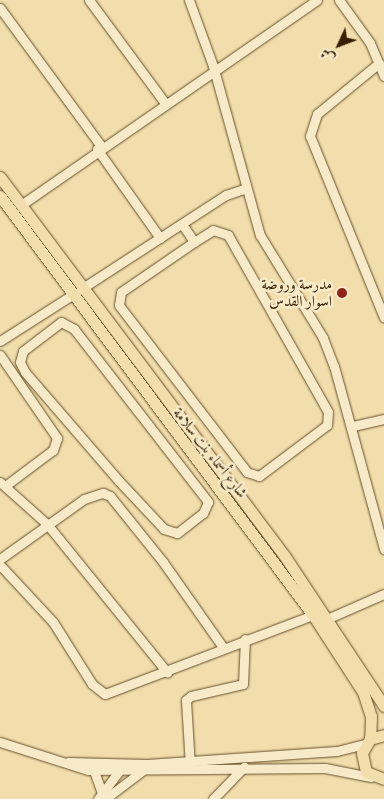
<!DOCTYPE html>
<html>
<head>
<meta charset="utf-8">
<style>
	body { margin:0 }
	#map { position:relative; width:384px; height:799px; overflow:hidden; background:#f2deac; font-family:"IM FELL DW Pica",Amiri,serif }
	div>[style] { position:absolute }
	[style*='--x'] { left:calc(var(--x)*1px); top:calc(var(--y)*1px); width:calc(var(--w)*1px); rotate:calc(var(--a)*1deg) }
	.roads { filter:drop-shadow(0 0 1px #664f2c) drop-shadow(0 0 1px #664f2c) }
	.minor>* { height:9px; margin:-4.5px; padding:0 4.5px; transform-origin:4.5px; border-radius:4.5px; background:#f7eac9 }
	.major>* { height:11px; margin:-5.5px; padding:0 5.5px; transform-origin:5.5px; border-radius:5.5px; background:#f2deac }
	.dots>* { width:14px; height:14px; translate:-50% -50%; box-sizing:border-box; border:2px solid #f7eac9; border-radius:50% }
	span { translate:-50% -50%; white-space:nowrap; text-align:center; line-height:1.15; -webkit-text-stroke:5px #f7eac9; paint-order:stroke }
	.poi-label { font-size:15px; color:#371f01 }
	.right { translate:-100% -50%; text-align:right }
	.street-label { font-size:15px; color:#371f01 }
	.north { position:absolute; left:314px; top:20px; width:50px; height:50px; -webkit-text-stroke:4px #f7eac9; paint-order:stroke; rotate:227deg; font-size:14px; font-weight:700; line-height:20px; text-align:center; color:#371f01 }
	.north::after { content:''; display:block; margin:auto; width:18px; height:22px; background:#371f01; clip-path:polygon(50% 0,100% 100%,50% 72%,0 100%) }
</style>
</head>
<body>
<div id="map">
	<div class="roads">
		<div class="minor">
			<i style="--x:89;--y:0;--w:128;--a:53.6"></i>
			<i style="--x:189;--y:0;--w:70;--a:70"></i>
			<i style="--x:213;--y:66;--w:175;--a:74.5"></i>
			<i style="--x:260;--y:235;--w:121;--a:58.5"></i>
			<i style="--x:323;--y:338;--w:30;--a:69"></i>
			<i style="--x:334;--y:366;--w:190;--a:74.7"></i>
			<i style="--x:339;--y:0;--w:53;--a:54.2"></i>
			<i style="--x:370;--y:43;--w:36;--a:67"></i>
			<i style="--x:0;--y:8;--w:171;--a:53.8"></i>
			<i style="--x:379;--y:63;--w:80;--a:140.6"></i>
			<i style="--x:317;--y:114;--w:23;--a:108"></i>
			<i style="--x:310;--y:136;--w:196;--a:67.8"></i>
			<i style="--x:97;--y:149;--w:109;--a:54.7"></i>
			<i style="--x:21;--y:205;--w:360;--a:-34.7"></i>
			<i style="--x:182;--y:224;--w:22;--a:56"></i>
			<i style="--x:194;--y:242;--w:22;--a:-32"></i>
			<i style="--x:213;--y:230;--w:16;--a:18"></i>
			<i style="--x:228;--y:235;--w:203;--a:60.5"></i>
			<i style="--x:328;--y:412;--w:13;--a:94"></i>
			<i style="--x:327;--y:425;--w:85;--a:143.1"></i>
			<i style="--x:259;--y:476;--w:13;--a:-162"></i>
			<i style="--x:247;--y:472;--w:210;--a:-127.5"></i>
			<i style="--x:119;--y:305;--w:13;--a:-81"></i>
			<i style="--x:121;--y:292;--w:88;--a:-34.4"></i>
			<i style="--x:81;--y:289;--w:173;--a:-33"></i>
			<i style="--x:226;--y:195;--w:21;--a:-19"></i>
			<i style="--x:61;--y:322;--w:15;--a:28"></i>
			<i style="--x:74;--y:329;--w:219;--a:52.2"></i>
			<i style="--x:208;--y:502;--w:12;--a:114"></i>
			<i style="--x:203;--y:513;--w:33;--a:142"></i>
			<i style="--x:177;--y:533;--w:14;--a:-163"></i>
			<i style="--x:164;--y:529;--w:66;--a:-133.2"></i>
			<i style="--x:119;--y:481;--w:144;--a:-130.8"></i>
			<i style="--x:25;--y:372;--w:11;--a:-117"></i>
			<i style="--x:20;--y:362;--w:11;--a:-75"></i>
			<i style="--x:23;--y:351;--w:48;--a:-37.3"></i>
			<i style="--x:0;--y:341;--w:85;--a:-32.6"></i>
			<i style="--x:0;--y:355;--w:101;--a:55.5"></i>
			<i style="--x:57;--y:438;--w:13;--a:108"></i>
			<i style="--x:53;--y:450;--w:60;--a:143.1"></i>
			<i style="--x:353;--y:426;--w:32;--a:-13"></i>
			<i style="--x:0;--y:482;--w:63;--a:41.8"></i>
			<i style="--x:47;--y:524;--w:191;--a:51"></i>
			<i style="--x:0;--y:559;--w:103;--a:-35.5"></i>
			<i style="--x:84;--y:499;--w:20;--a:-18"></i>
			<i style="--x:103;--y:493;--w:8;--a:23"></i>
			<i style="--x:110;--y:496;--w:85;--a:51.2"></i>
			<i style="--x:163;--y:562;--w:103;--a:54.9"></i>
			<i style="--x:0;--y:565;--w:78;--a:47.1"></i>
			<i style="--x:53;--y:622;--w:73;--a:57.8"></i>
			<i style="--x:92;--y:684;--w:16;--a:38"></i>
			<i style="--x:105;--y:694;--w:222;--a:-20.8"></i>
			<i style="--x:329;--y:618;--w:60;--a:-23.6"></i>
			<i style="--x:0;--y:742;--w:92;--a:17.7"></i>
			<i style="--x:88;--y:770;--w:237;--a:-0.5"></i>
			<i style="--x:325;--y:768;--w:47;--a:11.1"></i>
			<i style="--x:68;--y:762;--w:79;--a:1.5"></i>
			<i style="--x:147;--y:764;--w:190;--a:-3.9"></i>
			<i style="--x:337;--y:751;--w:29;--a:-14"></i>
			<i style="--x:190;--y:766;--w:66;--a:-93.5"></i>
			<i style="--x:186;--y:700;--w:6;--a:-39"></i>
			<i style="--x:191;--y:696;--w:53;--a:-13"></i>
			<i style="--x:243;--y:684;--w:45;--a:-87.5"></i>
			<i style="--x:94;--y:771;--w:23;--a:70"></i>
			<i style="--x:98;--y:799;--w:38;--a:-53"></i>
			<i style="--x:105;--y:799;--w:46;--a:-37.1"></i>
			<i style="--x:213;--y:799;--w:45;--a:-45.9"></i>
		</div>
		<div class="major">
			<i style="--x:0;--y:177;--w:473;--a:53.1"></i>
			<i style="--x:284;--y:555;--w:181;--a:56.5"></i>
			<i style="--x:0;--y:196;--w:523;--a:53.24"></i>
			<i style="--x:313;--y:615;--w:92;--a:57"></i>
			<i style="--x:363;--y:692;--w:25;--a:72"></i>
			<i style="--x:371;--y:716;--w:23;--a:92"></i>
			<i style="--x:384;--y:735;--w:15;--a:164"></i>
			<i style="--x:370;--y:739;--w:16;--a:120"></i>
			<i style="--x:362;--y:753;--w:19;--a:78"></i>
			<i style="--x:366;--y:772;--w:19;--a:21"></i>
		</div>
	</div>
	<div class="dots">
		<i style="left:342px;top:293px;background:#8f2418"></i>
	</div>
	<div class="poi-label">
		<span class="right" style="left:332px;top:293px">مدرسة وروضة<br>اسوار القدس</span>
	</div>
	<div class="street-label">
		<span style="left:210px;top:453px;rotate:52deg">شارع أسماء بنت سلامة</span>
	</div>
	<div class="north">ش</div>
</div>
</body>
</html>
